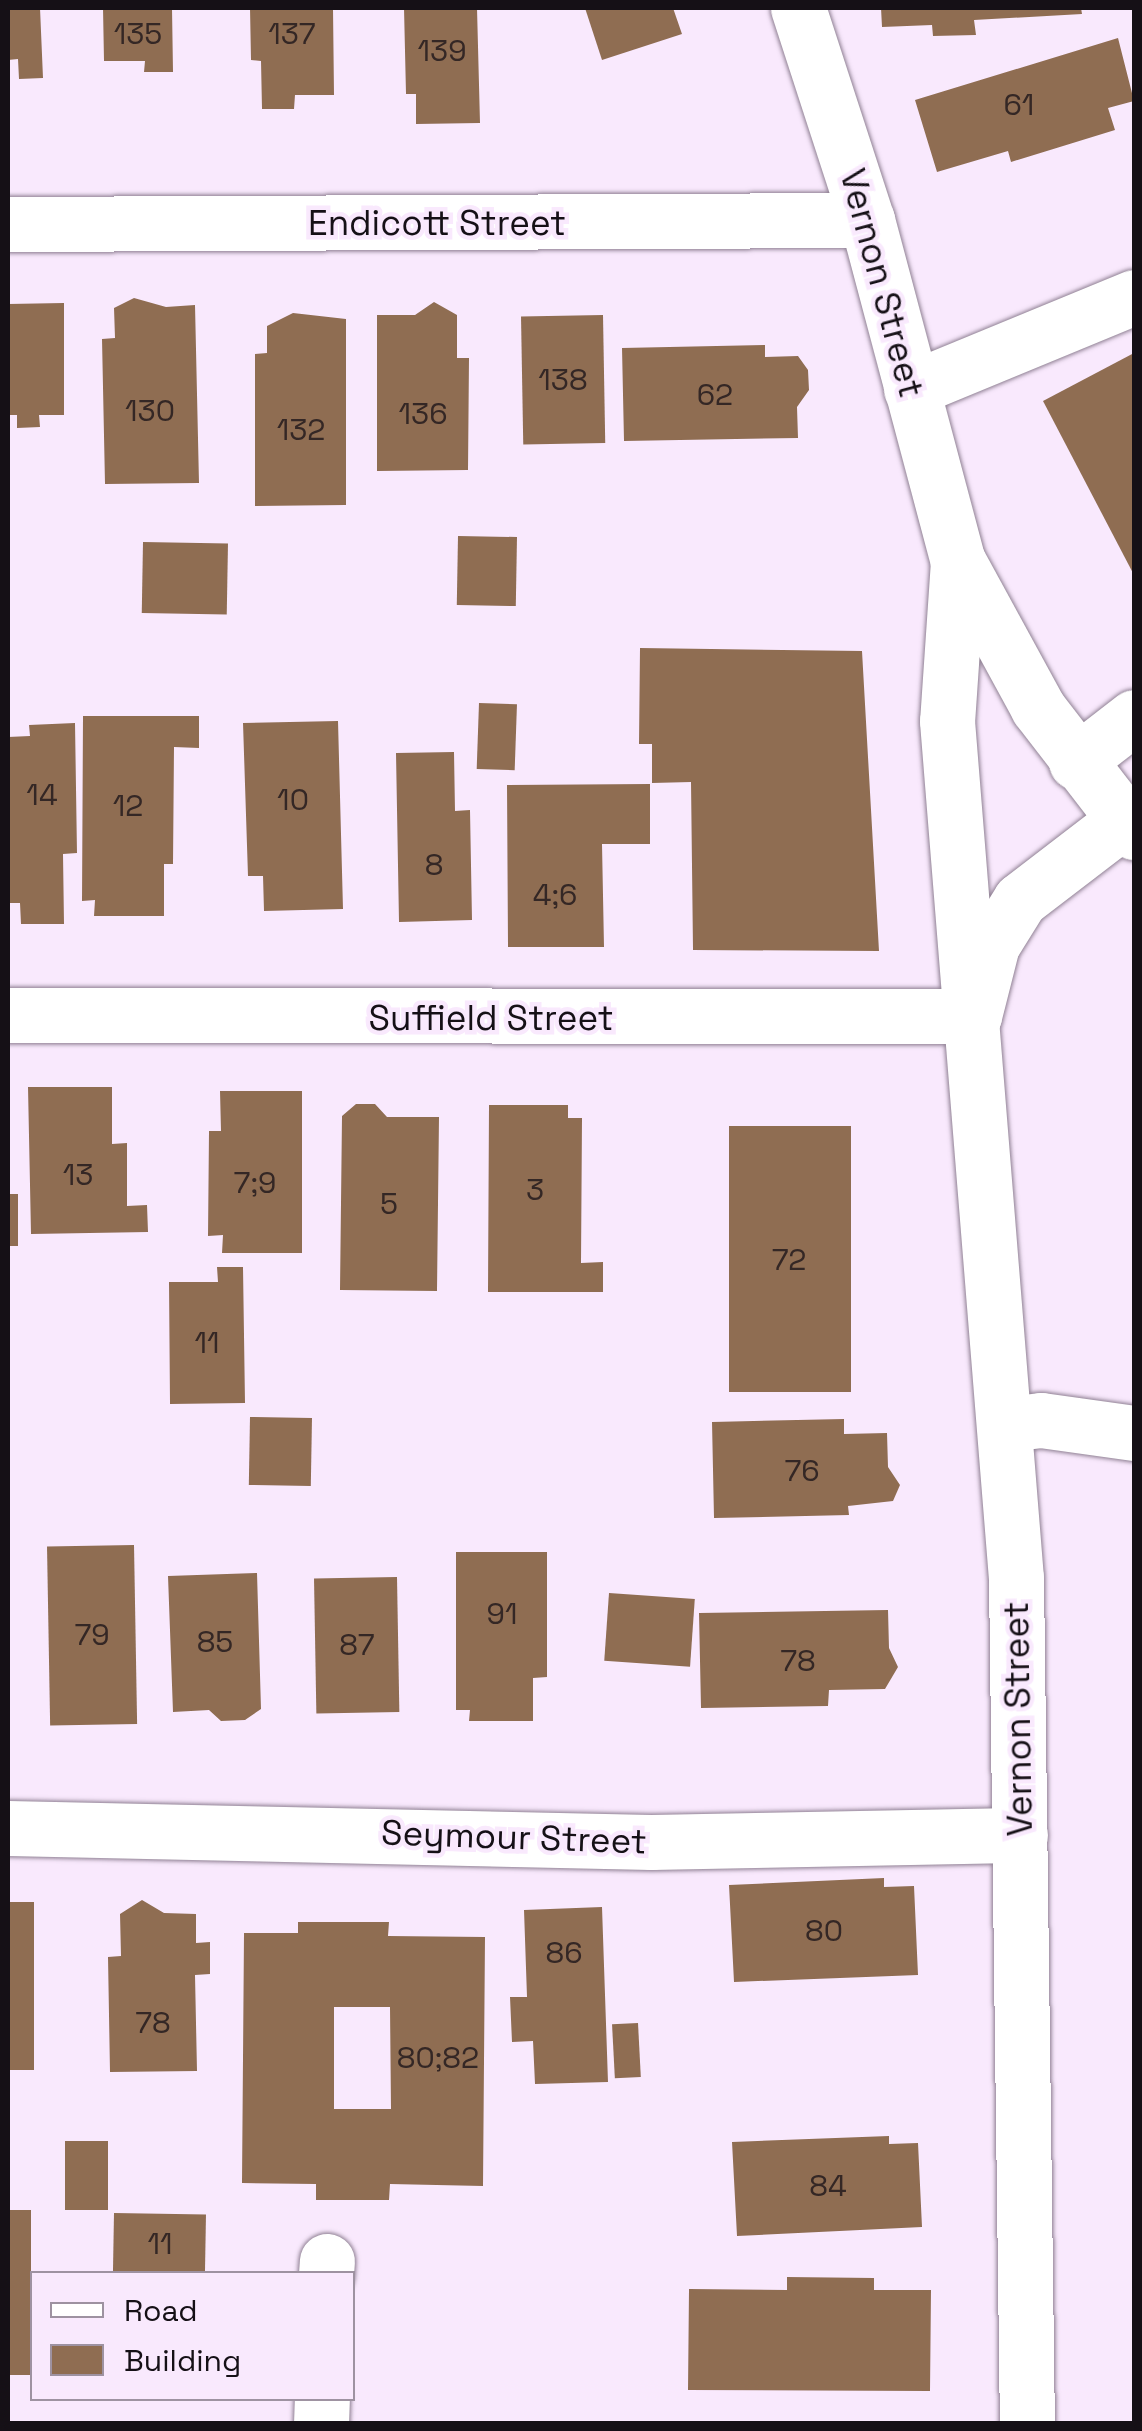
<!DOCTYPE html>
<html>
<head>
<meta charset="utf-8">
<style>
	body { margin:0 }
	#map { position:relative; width:1142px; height:2431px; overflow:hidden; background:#f9e9fd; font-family:"Space Grotesk",sans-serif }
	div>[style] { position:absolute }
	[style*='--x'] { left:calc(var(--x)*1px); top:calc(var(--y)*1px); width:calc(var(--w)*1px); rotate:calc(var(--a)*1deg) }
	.building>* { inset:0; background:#8f6d52; transform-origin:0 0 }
	.roads { filter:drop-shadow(0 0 2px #908194) drop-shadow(0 0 2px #908194) }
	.minor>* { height:55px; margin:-27.5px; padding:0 27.5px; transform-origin:27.5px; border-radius:27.5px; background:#fff }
	.major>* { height:55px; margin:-27.5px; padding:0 27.5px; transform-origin:27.5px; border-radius:27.5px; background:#fff }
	span { translate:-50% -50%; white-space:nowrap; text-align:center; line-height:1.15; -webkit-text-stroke:9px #f9e9fd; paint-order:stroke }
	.number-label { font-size:30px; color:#342725 }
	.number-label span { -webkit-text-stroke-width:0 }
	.street-label { font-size:35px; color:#151016 }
	.frame { position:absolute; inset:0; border:10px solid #151016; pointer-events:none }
	.legend { position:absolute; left:30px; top:2271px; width:325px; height:130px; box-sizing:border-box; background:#f9e9fd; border:2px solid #9e92a1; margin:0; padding:12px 18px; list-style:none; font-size:30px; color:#151016 }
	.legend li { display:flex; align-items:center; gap:20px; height:50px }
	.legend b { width:50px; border:2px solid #9e92a1 }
</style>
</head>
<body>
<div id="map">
	<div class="building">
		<i style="clip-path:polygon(8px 8px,40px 8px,43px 78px,19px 79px,18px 59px,8px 60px)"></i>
		<i style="clip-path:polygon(103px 8px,172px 8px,173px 72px,144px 72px,145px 61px,104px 61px)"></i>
		<i style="clip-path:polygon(250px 8px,333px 8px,334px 95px,295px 95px,294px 109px,262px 109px,261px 61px,251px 60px)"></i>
		<i style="clip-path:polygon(404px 8px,477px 8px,480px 123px,416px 124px,416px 94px,406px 94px)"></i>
		<i style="clip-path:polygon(585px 8px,673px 8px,682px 34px,602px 60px)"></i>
		<i style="clip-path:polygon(881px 8px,1081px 8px,1082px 14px,974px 20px,976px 35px,933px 36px,932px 25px,882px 27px)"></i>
		<i style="clip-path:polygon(1118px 38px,1134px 101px,1108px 108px,1115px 130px,1011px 162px,1008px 151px,937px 172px,915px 100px)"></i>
		<i style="clip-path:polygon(134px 298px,166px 307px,195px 305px,199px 483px,105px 484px,102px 339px,115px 338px,114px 308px)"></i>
		<i style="clip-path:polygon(434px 302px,457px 315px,457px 358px,469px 358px,468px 470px,377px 471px,377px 315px,415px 315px)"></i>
		<i style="clip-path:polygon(64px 303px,64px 415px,39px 415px,40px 427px,17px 428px,17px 415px,8px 415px,8px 304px)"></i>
		<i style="clip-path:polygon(293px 313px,346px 319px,346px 505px,255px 506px,255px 354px,267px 353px,267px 326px)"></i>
		<i style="left:603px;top:315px;width:128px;height:82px;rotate:89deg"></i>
		<i style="clip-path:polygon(765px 345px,765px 357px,798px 356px,808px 370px,809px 390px,797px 407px,798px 438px,624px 441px,622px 348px)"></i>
		<i style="clip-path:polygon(1134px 353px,1134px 575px,1043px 401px)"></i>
		<i style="left:458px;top:536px;width:59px;height:69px;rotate:1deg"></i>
		<i style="left:143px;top:542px;width:85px;height:71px;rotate:1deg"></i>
		<i style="clip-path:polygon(640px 648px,862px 651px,879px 951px,693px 950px,691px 782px,652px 783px,652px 744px,639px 744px)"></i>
		<i style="left:479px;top:703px;width:38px;height:66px;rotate:2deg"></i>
		<i style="clip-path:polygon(83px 716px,199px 716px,199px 748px,174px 747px,173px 864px,164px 864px,164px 916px,94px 916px,95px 900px,82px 901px)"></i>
		<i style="clip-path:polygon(338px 721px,343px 909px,264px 911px,263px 876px,248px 876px,243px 723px)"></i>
		<i style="clip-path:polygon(75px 723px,77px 853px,63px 854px,64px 924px,21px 924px,20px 903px,8px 903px,8px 737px,30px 736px,29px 725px)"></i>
		<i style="clip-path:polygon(454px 752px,455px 811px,470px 810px,472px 920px,399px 922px,396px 753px)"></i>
		<i style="clip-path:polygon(650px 784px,650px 844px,602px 844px,604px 947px,508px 947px,507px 785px)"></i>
		<i style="clip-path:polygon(28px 1087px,112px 1087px,112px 1144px,127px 1143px,127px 1206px,147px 1205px,148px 1232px,31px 1234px)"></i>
		<i style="clip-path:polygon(220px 1091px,302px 1091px,302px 1253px,222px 1253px,223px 1235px,208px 1236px,209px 1131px,221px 1131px)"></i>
		<i style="clip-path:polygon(356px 1104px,375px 1104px,387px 1117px,439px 1117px,437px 1291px,340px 1290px,342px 1116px)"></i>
		<i style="clip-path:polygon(489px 1105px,568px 1105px,568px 1118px,582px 1118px,581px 1263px,603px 1262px,603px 1292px,488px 1292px)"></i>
		<i style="left:729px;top:1126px;width:122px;height:266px"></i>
		<i style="left:18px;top:1194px;width:52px;height:10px;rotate:90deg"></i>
		<i style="clip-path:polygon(217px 1267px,243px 1267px,245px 1403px,170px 1404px,169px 1282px,218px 1282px)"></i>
		<i style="left:250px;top:1417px;width:62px;height:68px;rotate:1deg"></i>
		<i style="clip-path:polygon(844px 1419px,844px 1434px,887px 1433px,888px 1467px,900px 1485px,893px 1501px,848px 1506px,849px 1515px,714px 1518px,712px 1422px)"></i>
		<i style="left:134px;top:1545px;width:179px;height:87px;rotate:89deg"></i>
		<i style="clip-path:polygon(456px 1552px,547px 1552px,547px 1677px,533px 1678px,533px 1721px,469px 1721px,470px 1710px,456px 1710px)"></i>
		<i style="clip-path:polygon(257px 1573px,261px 1709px,245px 1720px,221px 1721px,209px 1710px,173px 1712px,168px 1576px)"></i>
		<i style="left:397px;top:1577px;width:135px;height:83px;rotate:89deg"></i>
		<i style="left:609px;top:1593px;width:86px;height:68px;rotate:4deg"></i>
		<i style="clip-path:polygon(888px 1610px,889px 1648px,898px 1667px,885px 1689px,829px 1690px,828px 1706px,701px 1708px,699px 1613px)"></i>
		<i style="clip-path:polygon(884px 1878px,884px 1887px,914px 1886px,918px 1975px,734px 1982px,729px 1885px)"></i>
		<i style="clip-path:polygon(142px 1900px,164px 1913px,196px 1914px,196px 1943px,210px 1942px,210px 1974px,195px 1975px,197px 2071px,110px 2072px,108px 1957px,121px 1956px,120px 1914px)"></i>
		<i style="left:8px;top:1902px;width:26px;height:168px"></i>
		<i style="clip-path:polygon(602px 1907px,608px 2082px,535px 2084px,533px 2041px,512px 2042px,510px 1997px,527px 1997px,524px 1910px)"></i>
		<i style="clip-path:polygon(evenodd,298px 1922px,389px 1922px,388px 1936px,485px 1937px,483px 2186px,390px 2184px,389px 2200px,316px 2200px,316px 2184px,242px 2183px,244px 1933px,298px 1933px,298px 1922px,334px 2007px,390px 2007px,391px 2109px,334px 2109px,334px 2007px)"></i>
		<i style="left:638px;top:2023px;width:54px;height:26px;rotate:87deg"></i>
		<i style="clip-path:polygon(889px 2136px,889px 2144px,918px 2143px,922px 2227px,737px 2236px,732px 2142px)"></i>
		<i style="left:65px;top:2141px;width:43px;height:69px"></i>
		<i style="left:8px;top:2210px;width:23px;height:165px"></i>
		<i style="left:114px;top:2213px;width:92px;height:61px;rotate:1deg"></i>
		<i style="clip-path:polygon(787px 2277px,874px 2278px,874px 2290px,931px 2290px,930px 2391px,688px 2390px,689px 2289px,787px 2290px)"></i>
	</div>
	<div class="roads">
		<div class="minor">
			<i style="--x:8;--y:224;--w:859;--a:-0.27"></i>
			<i style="--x:911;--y:389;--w:241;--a:-22.4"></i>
			<i style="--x:958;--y:561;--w:160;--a:93.9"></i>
			<i style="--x:947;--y:721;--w:860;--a:85.4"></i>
			<i style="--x:1016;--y:1578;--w:846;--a:89.26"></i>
			<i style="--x:1076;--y:762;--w:73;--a:-37.8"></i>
			<i style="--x:8;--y:1015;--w:966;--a:0.06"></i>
			<i style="--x:1008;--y:1424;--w:33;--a:-7"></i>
			<i style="--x:1041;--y:1420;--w:94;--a:8"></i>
			<i style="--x:8;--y:1828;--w:643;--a:1.25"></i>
			<i style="--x:651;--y:1842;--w:369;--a:-1.1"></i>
			<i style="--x:326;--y:2274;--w:13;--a:-86"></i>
			<i style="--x:321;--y:2424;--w:26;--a:-88"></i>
		</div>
		<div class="major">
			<i style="--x:798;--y:8;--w:223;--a:72"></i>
			<i style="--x:867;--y:220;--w:353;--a:75.1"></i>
			<i style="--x:958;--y:561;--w:167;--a:61.4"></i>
			<i style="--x:1038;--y:708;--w:157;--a:52.3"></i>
			<i style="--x:974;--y:1016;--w:73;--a:-75.8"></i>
			<i style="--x:992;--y:945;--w:53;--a:-58.1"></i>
			<i style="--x:1020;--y:900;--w:130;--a:-37.5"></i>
		</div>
	</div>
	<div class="number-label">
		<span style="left:138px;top:34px">135</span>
		<span style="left:292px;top:34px">137</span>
		<span style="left:442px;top:51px">139</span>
		<span style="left:1019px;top:105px">61</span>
		<span style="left:563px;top:380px">138</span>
		<span style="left:715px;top:395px">62</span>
		<span style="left:150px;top:411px">130</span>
		<span style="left:423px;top:414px">136</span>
		<span style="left:301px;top:430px">132</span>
		<span style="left:42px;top:795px">14</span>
		<span style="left:293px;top:800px">10</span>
		<span style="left:128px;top:806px">12</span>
		<span style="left:434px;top:865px">8</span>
		<span style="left:555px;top:895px">4;6</span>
		<span style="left:78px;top:1175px">13</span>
		<span style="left:255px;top:1183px">7;9</span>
		<span style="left:535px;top:1190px">3</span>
		<span style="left:389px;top:1204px">5</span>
		<span style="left:789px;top:1260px">72</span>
		<span style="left:207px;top:1343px">11</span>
		<span style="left:802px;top:1471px">76</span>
		<span style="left:502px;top:1614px">91</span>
		<span style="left:92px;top:1635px">79</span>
		<span style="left:215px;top:1642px">85</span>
		<span style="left:357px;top:1645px">87</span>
		<span style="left:798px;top:1661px">78</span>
		<span style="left:824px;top:1931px">80</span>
		<span style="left:564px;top:1953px">86</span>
		<span style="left:153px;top:2023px">78</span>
		<span style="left:438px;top:2058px">80;82</span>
		<span style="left:828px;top:2186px">84</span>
		<span style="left:160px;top:2244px">11</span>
	</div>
	<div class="street-label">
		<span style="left:437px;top:223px">Endicott Street</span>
		<span style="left:882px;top:283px;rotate:75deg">Vernon Street</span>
		<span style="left:491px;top:1018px">Suffield Street</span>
		<span style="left:1018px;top:1719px;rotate:-91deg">Vernon Street</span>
		<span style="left:514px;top:1837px;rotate:2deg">Seymour Street</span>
	</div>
	<div class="frame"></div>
	<ul class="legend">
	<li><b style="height:12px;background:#fff"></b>Road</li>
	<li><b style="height:28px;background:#8f6d52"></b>Building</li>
	</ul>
</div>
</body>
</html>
